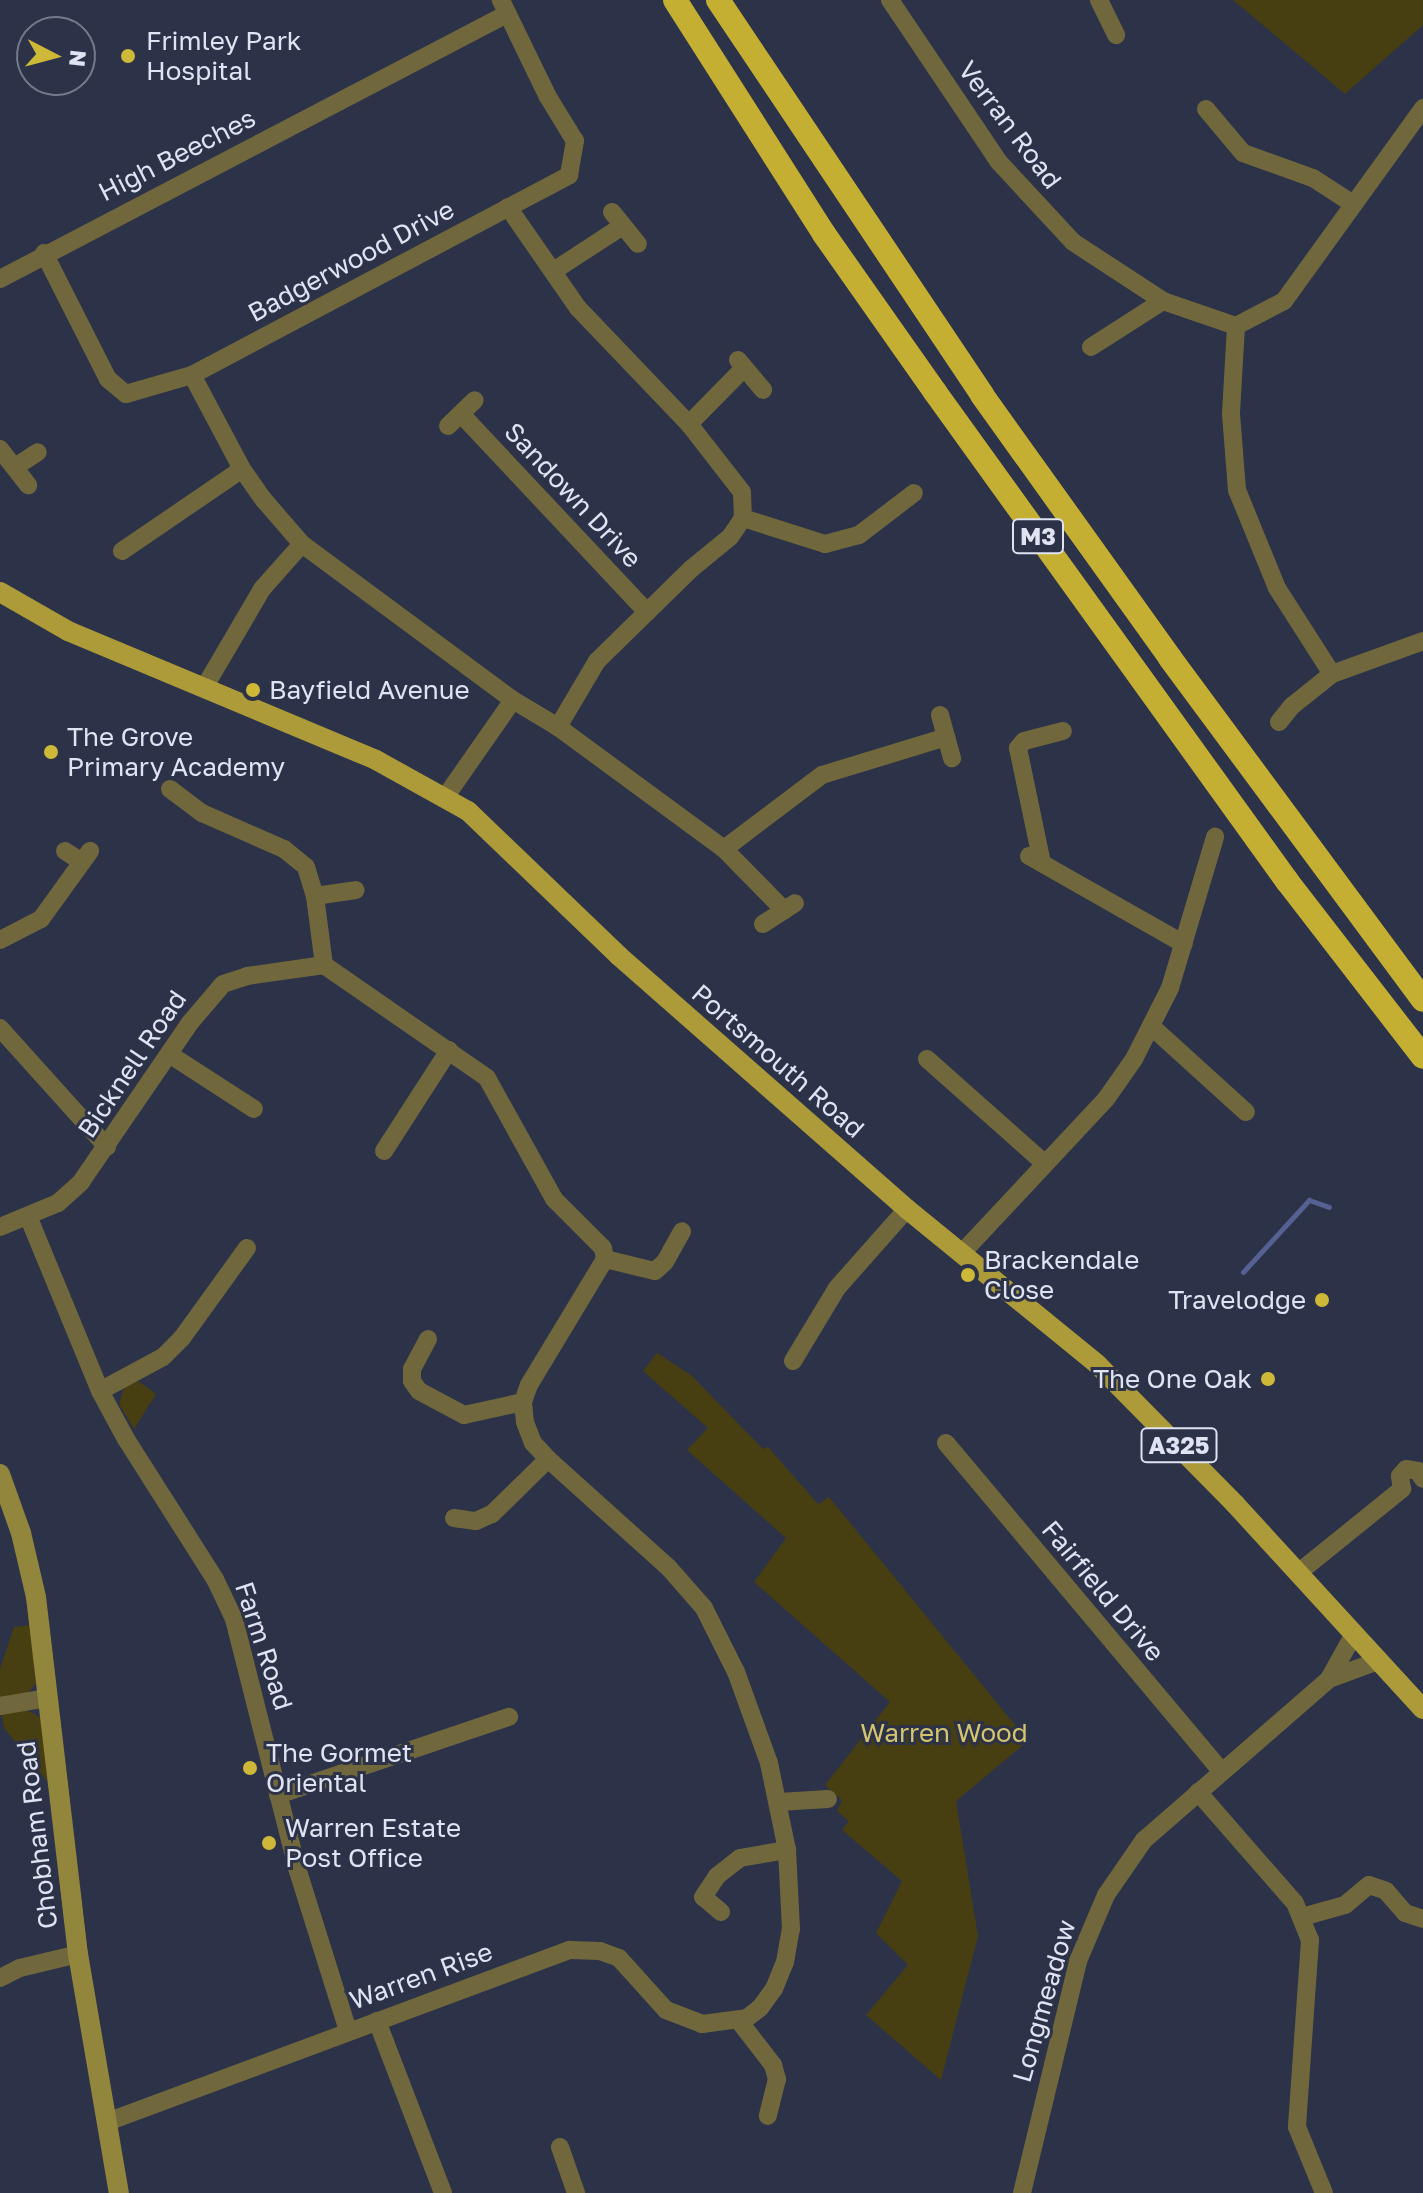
<!DOCTYPE html>
<html>
<head>
<meta charset="utf-8">
<style>
	body { margin:0 }
	#map { position:relative; width:1423px; height:2193px; overflow:hidden; background:#2c3248; font-family:"Golos Text",sans-serif }
	div>[style] { position:absolute }
	[style*='--x'] { left:calc(var(--x)*1px); top:calc(var(--y)*1px); width:calc(var(--w)*1px); rotate:calc(var(--a)*1deg) }
	.green>* { inset:0; background:#473f11 }
	.stream>* { height:5px; margin:-2.5px; padding:0 2.5px; transform-origin:2.5px; border-radius:2.5px; background:#556192 }
	.minor>* { height:18px; margin:-9px; padding:0 9px; transform-origin:9px; border-radius:9px; background:#70683c }
	.secondary>* { height:20px; margin:-10px; padding:0 10px; transform-origin:10px; border-radius:10px; background:#92853c }
	.primary>* { height:20px; margin:-10px; padding:0 10px; transform-origin:10px; border-radius:10px; background:#ac9b38 }
	.motorway>* { height:24px; margin:-12px; padding:0 12px; transform-origin:12px; border-radius:12px; background:#c4af32 }
	.dots>* { width:22px; height:22px; translate:-50% -50%; box-sizing:border-box; border:4px solid #2c3248; border-radius:50% }
	span { translate:-50% -50%; white-space:nowrap; text-align:center; line-height:1.15; -webkit-text-stroke:6px #2c3248; paint-order:stroke }
	.shield-label span { padding:2px 6px; background:#2c3248; border:2px solid; border-radius:6px; -webkit-text-stroke-width:0 }
	.shield-label { font-size:24px; color:#dfe3f2; font-weight:700 }
	.poi-label { font-size:26px; color:#dfe3f2 }
	.left { translate:0 -50%; text-align:left }
	.right { translate:-100% -50%; text-align:right }
	.street-label { font-size:26px; color:#dfe3f2 }
	.park-label { font-size:26px; color:#d4c46e }
	.north { position:absolute; left:16px; top:16px; width:80px; height:80px; box-sizing:border-box; background:#2c3248; border:2px solid #74798c; border-radius:50%; rotate:96deg; font-size:22px; font-weight:700; line-height:32px; text-align:center; color:#dfe3f2 }
	.north::after { content:''; display:block; margin:auto; width:28px; height:36px; background:#ceb837; clip-path:polygon(50% 0,100% 100%,50% 72%,0 100%) }
</style>
</head>
<body>
<div id="map">
	<div class="green">
		<i style="clip-path:polygon(1233px 0,1423px 0,1423px 25px,1345px 94px)"></i>
		<i style="clip-path:polygon(657px 1353px,691px 1375px,763px 1449px,768px 1447px,818px 1504px,829px 1497px,1028px 1741px,956px 1801px,978px 1936px,941px 2080px,866px 2015px,908px 1965px,876px 1933px,902px 1881px,842px 1830px,849px 1821px,837px 1811px,842px 1800px,825px 1785px,890px 1702px,754px 1582px,786px 1538px,687px 1450px,708px 1428px,643px 1371px)"></i>
		<i style="clip-path:polygon(138px 1381px,156px 1394px,134px 1429px,119px 1404px,124px 1388px)"></i>
		<i style="clip-path:polygon(32px 1625px,36px 1683px,26px 1695px,0 1699px,0 1669px,14px 1627px)"></i>
		<i style="clip-path:polygon(25px 1709px,41px 1718px,48px 1782px,4px 1728px,1px 1712px)"></i>
	</div>
	<div class="stream">
		<i style="--x:1243;--y:1272;--w:98;--a:-47.5"></i>
		<i style="--x:1309;--y:1200;--w:21;--a:19"></i>
	</div>
	<div class="minor">
		<i style="--x:890;--y:0;--w:194;--a:56.1"></i>
		<i style="--x:998;--y:161;--w:110;--a:47.2"></i>
		<i style="--x:1073;--y:242;--w:108;--a:33.2"></i>
		<i style="--x:1163;--y:301;--w:77;--a:18.9"></i>
		<i style="--x:1099;--y:0;--w:39;--a:64"></i>
		<i style="--x:1206;--y:109;--w:57;--a:49.9"></i>
		<i style="--x:1243;--y:153;--w:74;--a:19.7"></i>
		<i style="--x:1313;--y:178;--w:48;--a:33"></i>
		<i style="--x:508;--y:207;--w:123;--a:55.3"></i>
		<i style="--x:578;--y:308;--w:161;--a:46.3"></i>
		<i style="--x:689;--y:424;--w:86;--a:52.1"></i>
		<i style="--x:742;--y:492;--w:26;--a:88"></i>
		<i style="--x:743;--y:518;--w:23;--a:124"></i>
		<i style="--x:730;--y:537;--w:50;--a:140.6"></i>
		<i style="--x:691;--y:569;--w:132;--a:135.6"></i>
		<i style="--x:597;--y:661;--w:77;--a:120.6"></i>
		<i style="--x:612;--y:212;--w:41;--a:50.9"></i>
		<i style="--x:44;--y:253;--w:141;--a:63.1"></i>
		<i style="--x:108;--y:379;--w:23;--a:40"></i>
		<i style="--x:126;--y:394;--w:69;--a:-16.1"></i>
		<i style="--x:192;--y:375;--w:427;--a:-27.9"></i>
		<i style="--x:569;--y:175;--w:35;--a:-80"></i>
		<i style="--x:575;--y:141;--w:52;--a:-121.5"></i>
		<i style="--x:548;--y:97;--w:108;--a:-115.9"></i>
		<i style="--x:555;--y:270;--w:79;--a:-33.1"></i>
		<i style="--x:0;--y:279;--w:572;--a:-27.6"></i>
		<i style="--x:1236;--y:326;--w:88;--a:93.3"></i>
		<i style="--x:1231;--y:414;--w:76;--a:85.5"></i>
		<i style="--x:1237;--y:490;--w:106;--a:67.8"></i>
		<i style="--x:1277;--y:588;--w:102;--a:57.4"></i>
		<i style="--x:1236;--y:326;--w:54;--a:-27.5"></i>
		<i style="--x:1284;--y:301;--w:238;--a:-54.2"></i>
		<i style="--x:1091;--y:347;--w:85;--a:-32.6"></i>
		<i style="--x:738;--y:360;--w:39;--a:50"></i>
		<i style="--x:192;--y:375;--w:106;--a:62"></i>
		<i style="--x:242;--y:469;--w:37;--a:55"></i>
		<i style="--x:263;--y:499;--w:60;--a:49.1"></i>
		<i style="--x:302;--y:544;--w:262;--a:36.5"></i>
		<i style="--x:513;--y:700;--w:52;--a:31"></i>
		<i style="--x:558;--y:727;--w:206;--a:36.3"></i>
		<i style="--x:724;--y:849;--w:86;--a:45.5"></i>
		<i style="--x:461;--y:414;--w:272;--a:46.8"></i>
		<i style="--x:689;--y:424;--w:78;--a:-45.5"></i>
		<i style="--x:448;--y:426;--w:37;--a:-44"></i>
		<i style="--x:0;--y:449;--w:46;--a:52.1"></i>
		<i style="--x:15;--y:467;--w:27;--a:-33"></i>
		<i style="--x:743;--y:518;--w:86;--a:17.6"></i>
		<i style="--x:825;--y:544;--w:35;--a:-15"></i>
		<i style="--x:859;--y:535;--w:69;--a:-37.4"></i>
		<i style="--x:122;--y:551;--w:145;--a:-34.3"></i>
		<i style="--x:204;--y:688;--w:115;--a:-59.6"></i>
		<i style="--x:262;--y:589;--w:60;--a:-48.4"></i>
		<i style="--x:940;--y:715;--w:45;--a:74.4"></i>
		<i style="--x:1279;--y:722;--w:21;--a:-51"></i>
		<i style="--x:1292;--y:706;--w:51;--a:-38.7"></i>
		<i style="--x:1332;--y:674;--w:97;--a:-19.9"></i>
		<i style="--x:170;--y:789;--w:40;--a:37"></i>
		<i style="--x:202;--y:813;--w:90;--a:23.7"></i>
		<i style="--x:284;--y:849;--w:28;--a:39"></i>
		<i style="--x:306;--y:867;--w:30;--a:73"></i>
		<i style="--x:315;--y:896;--w:70;--a:82.6"></i>
		<i style="--x:446;--y:796;--w:117;--a:-55.1"></i>
		<i style="--x:724;--y:849;--w:123;--a:-37.1"></i>
		<i style="--x:822;--y:775;--w:130;--a:-17"></i>
		<i style="--x:65;--y:851;--w:20;--a:33"></i>
		<i style="--x:1029;--y:856;--w:178;--a:29.6"></i>
		<i style="--x:1042;--y:863;--w:117;--a:-101.8"></i>
		<i style="--x:1018;--y:748;--w:9;--a:-49"></i>
		<i style="--x:1024;--y:741;--w:40;--a:-14.4"></i>
		<i style="--x:315;--y:896;--w:41;--a:-8.3"></i>
		<i style="--x:763;--y:924;--w:38;--a:-33"></i>
		<i style="--x:0;--y:940;--w:46;--a:-27.1"></i>
		<i style="--x:41;--y:919;--w:84;--a:-54.2"></i>
		<i style="--x:324;--y:965;--w:198;--a:34.7"></i>
		<i style="--x:487;--y:1078;--w:138;--a:61"></i>
		<i style="--x:554;--y:1199;--w:69;--a:45"></i>
		<i style="--x:603;--y:1248;--w:11;--a:80"></i>
		<i style="--x:1151;--y:1026;--w:128;--a:42.2"></i>
		<i style="--x:0;--y:1028;--w:160;--a:48"></i>
		<i style="--x:169;--y:1054;--w:101;--a:32.9"></i>
		<i style="--x:927;--y:1059;--w:157;--a:41.6"></i>
		<i style="--x:384;--y:1151;--w:120;--a:-57.2"></i>
		<i style="--x:28;--y:1216;--w:189;--a:67.6"></i>
		<i style="--x:100;--y:1391;--w:55;--a:61.6"></i>
		<i style="--x:126;--y:1439;--w:166;--a:57.6"></i>
		<i style="--x:215;--y:1579;--w:44;--a:64.6"></i>
		<i style="--x:234;--y:1619;--w:257;--a:75.8"></i>
		<i style="--x:297;--y:1868;--w:171;--a:72.6"></i>
		<i style="--x:0;--y:1227;--w:63;--a:-22.5"></i>
		<i style="--x:58;--y:1203;--w:31;--a:-42"></i>
		<i style="--x:81;--y:1182;--w:191;--a:-55.6"></i>
		<i style="--x:189;--y:1024;--w:52;--a:-49.6"></i>
		<i style="--x:223;--y:984;--w:25;--a:-18"></i>
		<i style="--x:247;--y:976;--w:78;--a:-8.1"></i>
		<i style="--x:961;--y:1254;--w:212;--a:-46.9"></i>
		<i style="--x:1106;--y:1099;--w:49;--a:-55"></i>
		<i style="--x:1134;--y:1059;--w:80;--a:-63.1"></i>
		<i style="--x:1170;--y:988;--w:158;--a:-73.4"></i>
		<i style="--x:605;--y:1259;--w:51;--a:13.5"></i>
		<i style="--x:655;--y:1271;--w:13;--a:-42"></i>
		<i style="--x:665;--y:1262;--w:35;--a:-61"></i>
		<i style="--x:428;--y:1339;--w:34;--a:118"></i>
		<i style="--x:412;--y:1369;--w:12;--a:90"></i>
		<i style="--x:412;--y:1381;--w:12;--a:55"></i>
		<i style="--x:419;--y:1391;--w:51;--a:28.1"></i>
		<i style="--x:464;--y:1415;--w:60;--a:-12.4"></i>
		<i style="--x:793;--y:1361;--w:85;--a:-58.9"></i>
		<i style="--x:837;--y:1288;--w:106;--a:-48.5"></i>
		<i style="--x:100;--y:1391;--w:72;--a:-28.4"></i>
		<i style="--x:163;--y:1357;--w:27;--a:-45"></i>
		<i style="--x:182;--y:1338;--w:111;--a:-54.2"></i>
		<i style="--x:946;--y:1443;--w:428;--a:50"></i>
		<i style="--x:1402;--y:1489;--w:13;--a:-99"></i>
		<i style="--x:1400;--y:1476;--w:9;--a:-49"></i>
		<i style="--x:1406;--y:1469;--w:12;--a:9"></i>
		<i style="--x:1418;--y:1471;--w:9;--a:58"></i>
		<i style="--x:454;--y:1518;--w:22;--a:8"></i>
		<i style="--x:476;--y:1521;--w:17;--a:-24"></i>
		<i style="--x:492;--y:1514;--w:78;--a:-44.5"></i>
		<i style="--x:1298;--y:1573;--w:134;--a:-38.9"></i>
		<i style="--x:1329;--y:1679;--w:52;--a:-20.2"></i>
		<i style="--x:0;--y:1706;--w:49;--a:-9.5"></i>
		<i style="--x:1198;--y:1792;--w:147;--a:48.9"></i>
		<i style="--x:1295;--y:1903;--w:40;--a:68"></i>
		<i style="--x:1310;--y:1940;--w:187;--a:94"></i>
		<i style="--x:1297;--y:2127;--w:71;--a:67.8"></i>
		<i style="--x:278;--y:1795;--w:244;--a:-18.7"></i>
		<i style="--x:779;--y:1802;--w:49;--a:-3.5"></i>
		<i style="--x:721;--y:1912;--w:23;--a:-140"></i>
		<i style="--x:703;--y:1897;--w:25;--a:-56"></i>
		<i style="--x:717;--y:1876;--w:29;--a:-38"></i>
		<i style="--x:740;--y:1858;--w:48;--a:-9.7"></i>
		<i style="--x:1302;--y:1917;--w:45;--a:-15.6"></i>
		<i style="--x:1345;--y:1905;--w:31;--a:-40"></i>
		<i style="--x:1369;--y:1885;--w:18;--a:19"></i>
		<i style="--x:1386;--y:1891;--w:29;--a:49"></i>
		<i style="--x:1405;--y:1913;--w:19;--a:18"></i>
		<i style="--x:0;--y:1978;--w:22;--a:-27"></i>
		<i style="--x:20;--y:1968;--w:60;--a:-13.6"></i>
		<i style="--x:377;--y:2021;--w:184;--a:69"></i>
		<i style="--x:739;--y:2021;--w:56;--a:52.3"></i>
		<i style="--x:773;--y:2065;--w:15;--a:74"></i>
		<i style="--x:777;--y:2079;--w:38;--a:104"></i>
		<i style="--x:107;--y:2122;--w:494;--a:-20.4"></i>
		<i style="--x:570;--y:1950;--w:30;--a:2"></i>
		<i style="--x:600;--y:1951;--w:20;--a:20"></i>
		<i style="--x:619;--y:1958;--w:70;--a:47.9"></i>
		<i style="--x:666;--y:2010;--w:39;--a:21"></i>
		<i style="--x:702;--y:2024;--w:45;--a:-7.6"></i>
		<i style="--x:747;--y:2018;--w:16;--a:-38"></i>
		<i style="--x:760;--y:2008;--w:24;--a:-54"></i>
		<i style="--x:774;--y:1989;--w:29;--a:-68"></i>
		<i style="--x:785;--y:1962;--w:34;--a:-80"></i>
		<i style="--x:791;--y:1929;--w:79;--a:-92.9"></i>
		<i style="--x:787;--y:1850;--w:89;--a:-101.7"></i>
		<i style="--x:769;--y:1763;--w:97;--a:-109.9"></i>
		<i style="--x:736;--y:1672;--w:72;--a:-116.6"></i>
		<i style="--x:704;--y:1608;--w:53;--a:-131.2"></i>
		<i style="--x:669;--y:1568;--w:163;--a:-138"></i>
		<i style="--x:548;--y:1459;--w:22;--a:-133"></i>
		<i style="--x:533;--y:1443;--w:22;--a:-111"></i>
		<i style="--x:525;--y:1422;--w:20;--a:-96"></i>
		<i style="--x:523;--y:1402;--w:18;--a:-71"></i>
		<i style="--x:529;--y:1385;--w:147;--a:-58.9"></i>
		<i style="--x:560;--y:2147;--w:49;--a:70.8"></i>
		<i style="--x:1022;--y:2193;--w:239;--a:-76.4"></i>
		<i style="--x:1078;--y:1961;--w:72;--a:-67"></i>
		<i style="--x:1106;--y:1895;--w:67;--a:-55.4"></i>
		<i style="--x:1144;--y:1840;--w:245;--a:-41"></i>
		<i style="--x:1329;--y:1679;--w:51;--a:-60.9"></i>
	</div>
	<div class="secondary">
		<i style="--x:0;--y:1474;--w:63;--a:70.4"></i>
		<i style="--x:21;--y:1533;--w:66;--a:76.8"></i>
		<i style="--x:36;--y:1597;--w:359;--a:83.3"></i>
		<i style="--x:78;--y:1954;--w:242;--a:80.3"></i>
	</div>
	<div class="primary">
		<i style="--x:0;--y:592;--w:78;--a:29.8"></i>
		<i style="--x:68;--y:631;--w:334;--a:22.7"></i>
		<i style="--x:376;--y:760;--w:105;--a:29"></i>
		<i style="--x:468;--y:811;--w:209;--a:43.8"></i>
		<i style="--x:619;--y:956;--w:383;--a:41.3"></i>
		<i style="--x:907;--y:1209;--w:245;--a:39.2"></i>
		<i style="--x:1097;--y:1364;--w:197;--a:45.4"></i>
		<i style="--x:1235;--y:1504;--w:278;--a:47.5"></i>
	</div>
	<div class="motorway">
		<i style="--x:675;--y:0;--w:277;--a:57.5"></i>
		<i style="--x:824;--y:234;--w:193;--a:54.9"></i>
		<i style="--x:935;--y:392;--w:603;--a:54.25"></i>
		<i style="--x:1287;--y:881;--w:222;--a:52.3"></i>
		<i style="--x:718;--y:0;--w:475;--a:56.2"></i>
		<i style="--x:982;--y:395;--w:323;--a:54.4"></i>
		<i style="--x:1170;--y:658;--w:425;--a:53.5"></i>
	</div>
	<div class="dots">
		<i style="left:128px;top:56px;background:#ceb837"></i>
		<i style="left:253px;top:690px;background:#ceb837"></i>
		<i style="left:51px;top:752px;background:#ceb837"></i>
		<i style="left:968px;top:1275px;background:#ceb837"></i>
		<i style="left:1322px;top:1300px;background:#ceb837"></i>
		<i style="left:1268px;top:1379px;background:#ceb837"></i>
		<i style="left:250px;top:1768px;background:#ceb837"></i>
		<i style="left:269px;top:1843px;background:#ceb837"></i>
	</div>
	<div class="shield-label">
		<span style="left:1038px;top:536px">M3</span>
		<span style="left:1179px;top:1445px">A325</span>
	</div>
	<div class="poi-label">
		<span class="left" style="left:146px;top:56px">Frimley Park<br>Hospital</span>
		<span class="left" style="left:269px;top:690px">Bayfield Avenue</span>
		<span class="left" style="left:67px;top:752px">The Grove<br>Primary Academy</span>
		<span class="left" style="left:984px;top:1275px">Brackendale<br>Close</span>
		<span class="right" style="left:1306px;top:1300px">Travelodge</span>
		<span class="right" style="left:1252px;top:1379px">The One Oak</span>
		<span class="left" style="left:266px;top:1768px">The Gormet<br>Oriental</span>
		<span class="left" style="left:285px;top:1843px">Warren Estate<br>Post Office</span>
	</div>
	<div class="street-label">
		<span style="left:1010px;top:125px;rotate:53deg">Verran Road</span>
		<span style="left:177px;top:155px;rotate:-27deg">High Beeches</span>
		<span style="left:351px;top:261px;rotate:-28deg">Badgerwood Drive</span>
		<span style="left:573px;top:495px;rotate:47deg">Sandown Drive</span>
		<span style="left:778px;top:1061px;rotate:41deg">Portsmouth Road</span>
		<span style="left:132px;top:1064px;rotate:-56deg">Bicknell Road</span>
		<span style="left:1103px;top:1591px;rotate:50deg">Fairfield Drive</span>
		<span style="left:264px;top:1646px;rotate:72deg">Farm Road</span>
		<span style="left:37px;top:1835px;rotate:-97deg">Chobham Road</span>
		<span style="left:421px;top:1976px;rotate:-20deg">Warren Rise</span>
		<span style="left:1044px;top:2001px;rotate:-74deg">Longmeadow</span>
	</div>
	<div class="park-label">
		<span style="left:944px;top:1733px">Warren Wood</span>
	</div>
	<div class="north">N</div>
</div>
</body>
</html>
